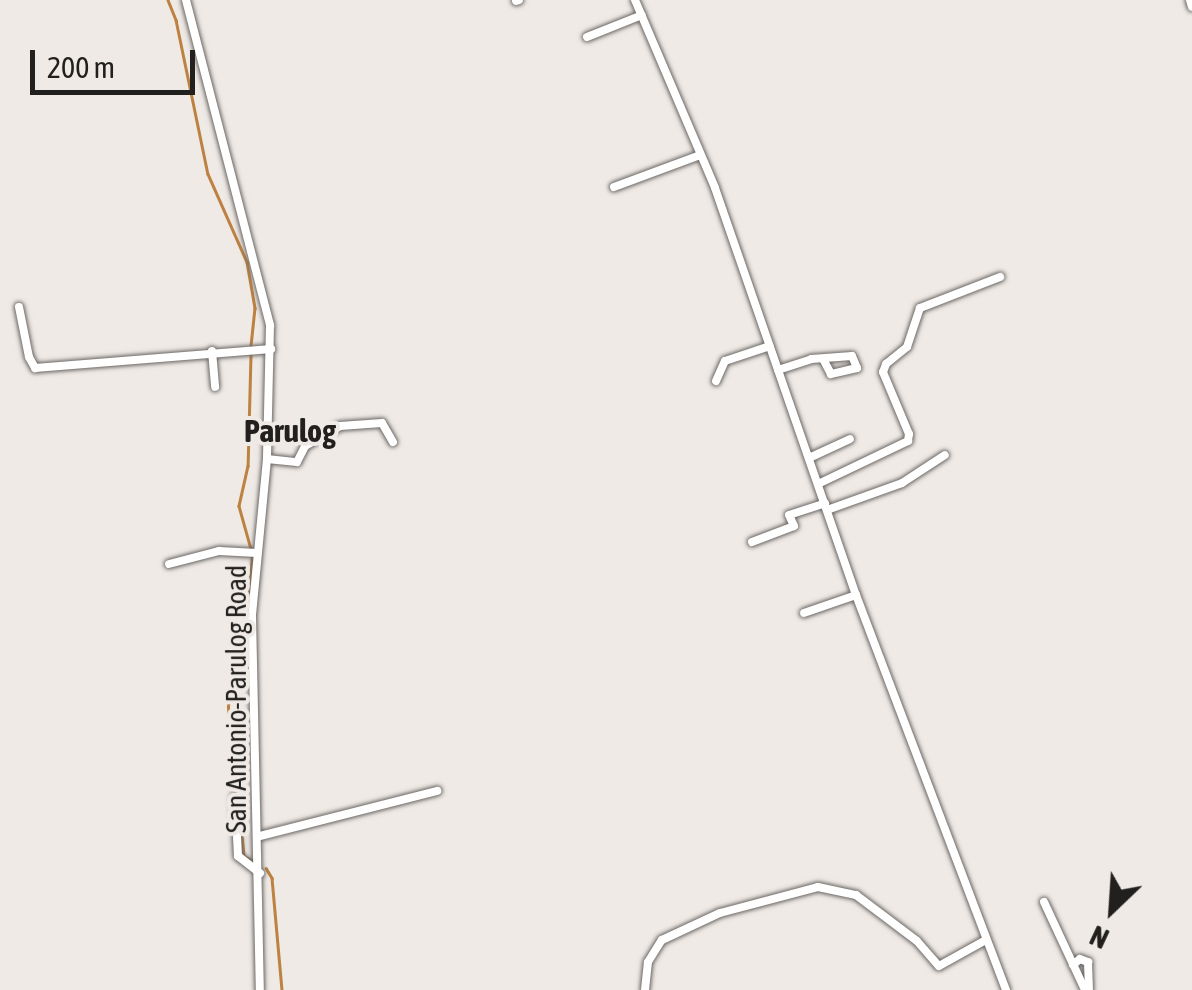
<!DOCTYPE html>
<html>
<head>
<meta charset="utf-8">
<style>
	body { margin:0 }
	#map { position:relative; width:1192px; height:990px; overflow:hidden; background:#efeae6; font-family:"Asap Condensed",sans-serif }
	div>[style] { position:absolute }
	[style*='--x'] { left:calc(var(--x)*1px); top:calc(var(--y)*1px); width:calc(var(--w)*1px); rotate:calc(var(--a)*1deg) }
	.stream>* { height:2.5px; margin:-1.25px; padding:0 1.25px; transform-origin:1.25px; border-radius:1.25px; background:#bd8141 }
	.roads { filter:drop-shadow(0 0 2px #6b6764) drop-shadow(0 0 2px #6b6764) }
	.minor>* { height:8px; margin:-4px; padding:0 4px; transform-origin:4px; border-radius:4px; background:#fff }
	span { translate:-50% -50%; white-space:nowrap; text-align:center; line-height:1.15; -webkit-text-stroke:8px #efeae6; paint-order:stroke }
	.street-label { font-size:28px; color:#21201e }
	.quarter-label { font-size:32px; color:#21201e; font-weight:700 }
	.north { position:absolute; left:1062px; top:860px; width:100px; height:100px; -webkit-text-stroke:8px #efeae6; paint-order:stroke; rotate:205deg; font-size:28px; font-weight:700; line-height:40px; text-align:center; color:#21201e }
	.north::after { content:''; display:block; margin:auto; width:35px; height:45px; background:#21201e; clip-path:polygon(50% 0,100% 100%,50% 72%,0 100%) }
	.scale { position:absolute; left:30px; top:50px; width:165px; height:45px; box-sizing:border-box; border:5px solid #21201e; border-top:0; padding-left:12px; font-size:30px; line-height:35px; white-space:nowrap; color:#21201e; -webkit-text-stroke:8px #efeae6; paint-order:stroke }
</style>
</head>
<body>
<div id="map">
	<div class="stream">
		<i style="--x:168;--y:0;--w:22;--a:68"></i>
		<i style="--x:176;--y:20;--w:157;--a:78.3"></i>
		<i style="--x:208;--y:174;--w:96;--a:66.1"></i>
		<i style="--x:247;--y:262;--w:47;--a:80.1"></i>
		<i style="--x:255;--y:308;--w:39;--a:96"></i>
		<i style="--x:251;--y:355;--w:111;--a:91.5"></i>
		<i style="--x:248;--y:466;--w:41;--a:102.7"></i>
		<i style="--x:239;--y:506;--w:45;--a:74.4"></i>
		<i style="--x:235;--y:793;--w:86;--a:-94.7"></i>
		<i style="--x:228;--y:707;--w:41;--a:-85.8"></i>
		<i style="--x:231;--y:666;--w:40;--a:-68"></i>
		<i style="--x:246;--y:629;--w:73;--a:-85.3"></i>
		<i style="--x:239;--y:804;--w:52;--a:84.5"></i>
		<i style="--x:244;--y:856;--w:10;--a:29"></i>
		<i style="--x:266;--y:868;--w:12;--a:59"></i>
		<i style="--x:272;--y:878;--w:112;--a:84.9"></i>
	</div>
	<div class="roads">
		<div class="minor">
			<i style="--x:186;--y:0;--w:336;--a:75.5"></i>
			<i style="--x:270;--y:325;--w:134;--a:91.3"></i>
			<i style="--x:267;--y:459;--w:158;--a:95.5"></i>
			<i style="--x:252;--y:616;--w:374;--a:88.8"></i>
			<i style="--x:635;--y:0;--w:204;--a:66.9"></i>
			<i style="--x:715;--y:188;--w:431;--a:70.9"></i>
			<i style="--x:856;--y:595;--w:423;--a:69.2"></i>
			<i style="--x:1190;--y:0;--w:7;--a:74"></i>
			<i style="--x:516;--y:1;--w:3;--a:-18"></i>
			<i style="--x:587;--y:37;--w:59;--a:-21.8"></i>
			<i style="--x:614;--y:187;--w:92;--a:-20.4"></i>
			<i style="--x:19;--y:307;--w:51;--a:78.7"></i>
			<i style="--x:29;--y:357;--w:13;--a:61"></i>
			<i style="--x:35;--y:368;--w:237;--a:-4.6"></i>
			<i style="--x:212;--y:351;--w:36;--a:85"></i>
			<i style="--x:778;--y:370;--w:35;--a:-18"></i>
			<i style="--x:811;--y:359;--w:41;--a:-4.2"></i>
			<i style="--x:852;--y:356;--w:13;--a:67"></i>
			<i style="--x:857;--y:368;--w:27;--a:167"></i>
			<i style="--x:831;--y:374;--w:17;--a:-118"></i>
			<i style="--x:716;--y:381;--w:22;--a:-66"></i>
			<i style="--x:725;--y:361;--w:47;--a:-18.4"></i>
			<i style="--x:809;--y:458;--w:45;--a:-24.9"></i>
			<i style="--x:267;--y:459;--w:30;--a:6"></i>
			<i style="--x:297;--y:462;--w:18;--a:-63"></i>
			<i style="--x:305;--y:446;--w:40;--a:-29.7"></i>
			<i style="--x:340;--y:426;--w:42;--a:-4.1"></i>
			<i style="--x:382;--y:423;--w:22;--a:60"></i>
			<i style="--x:818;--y:484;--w:100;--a:-25.5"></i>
			<i style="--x:908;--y:441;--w:7;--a:-82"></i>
			<i style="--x:909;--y:434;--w:67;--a:-112.8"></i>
			<i style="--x:883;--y:372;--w:9;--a:-69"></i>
			<i style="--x:886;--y:364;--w:27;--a:-39"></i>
			<i style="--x:907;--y:347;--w:41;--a:-71.6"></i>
			<i style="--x:920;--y:308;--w:86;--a:-21.2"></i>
			<i style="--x:827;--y:510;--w:80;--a:-19.8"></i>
			<i style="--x:902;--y:483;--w:51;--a:-33.1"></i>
			<i style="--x:752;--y:542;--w:45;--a:-20.9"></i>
			<i style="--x:794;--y:526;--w:12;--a:-114"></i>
			<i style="--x:789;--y:515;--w:38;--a:-18"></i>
			<i style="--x:169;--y:564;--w:52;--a:-14.6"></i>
			<i style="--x:219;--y:551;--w:38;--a:3"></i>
			<i style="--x:804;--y:613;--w:55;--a:-19.1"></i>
			<i style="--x:235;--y:797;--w:59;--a:87.1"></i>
			<i style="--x:238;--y:856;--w:28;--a:38"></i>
			<i style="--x:260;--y:836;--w:183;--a:-14.3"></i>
			<i style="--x:1044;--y:902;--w:97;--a:65"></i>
			<i style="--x:1073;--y:965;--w:9;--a:-41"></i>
			<i style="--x:1080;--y:959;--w:9;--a:21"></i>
			<i style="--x:1088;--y:962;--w:28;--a:88"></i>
			<i style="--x:645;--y:990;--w:28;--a:-84"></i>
			<i style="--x:648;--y:962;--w:26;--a:-58"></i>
			<i style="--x:662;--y:940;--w:64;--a:-25"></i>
			<i style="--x:720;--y:913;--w:101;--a:-14.9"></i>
			<i style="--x:818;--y:887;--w:39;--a:12"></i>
			<i style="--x:856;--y:895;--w:76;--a:37"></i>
			<i style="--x:917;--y:941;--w:33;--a:49"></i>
			<i style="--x:939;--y:966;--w:54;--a:-29"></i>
		</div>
	</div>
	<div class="street-label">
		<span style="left:236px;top:699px;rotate:-90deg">San Antonio-Parulog Road</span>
	</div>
	<div class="quarter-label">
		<span style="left:290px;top:431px">Parulog</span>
	</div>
	<div class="north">N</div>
	<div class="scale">200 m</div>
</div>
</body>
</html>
